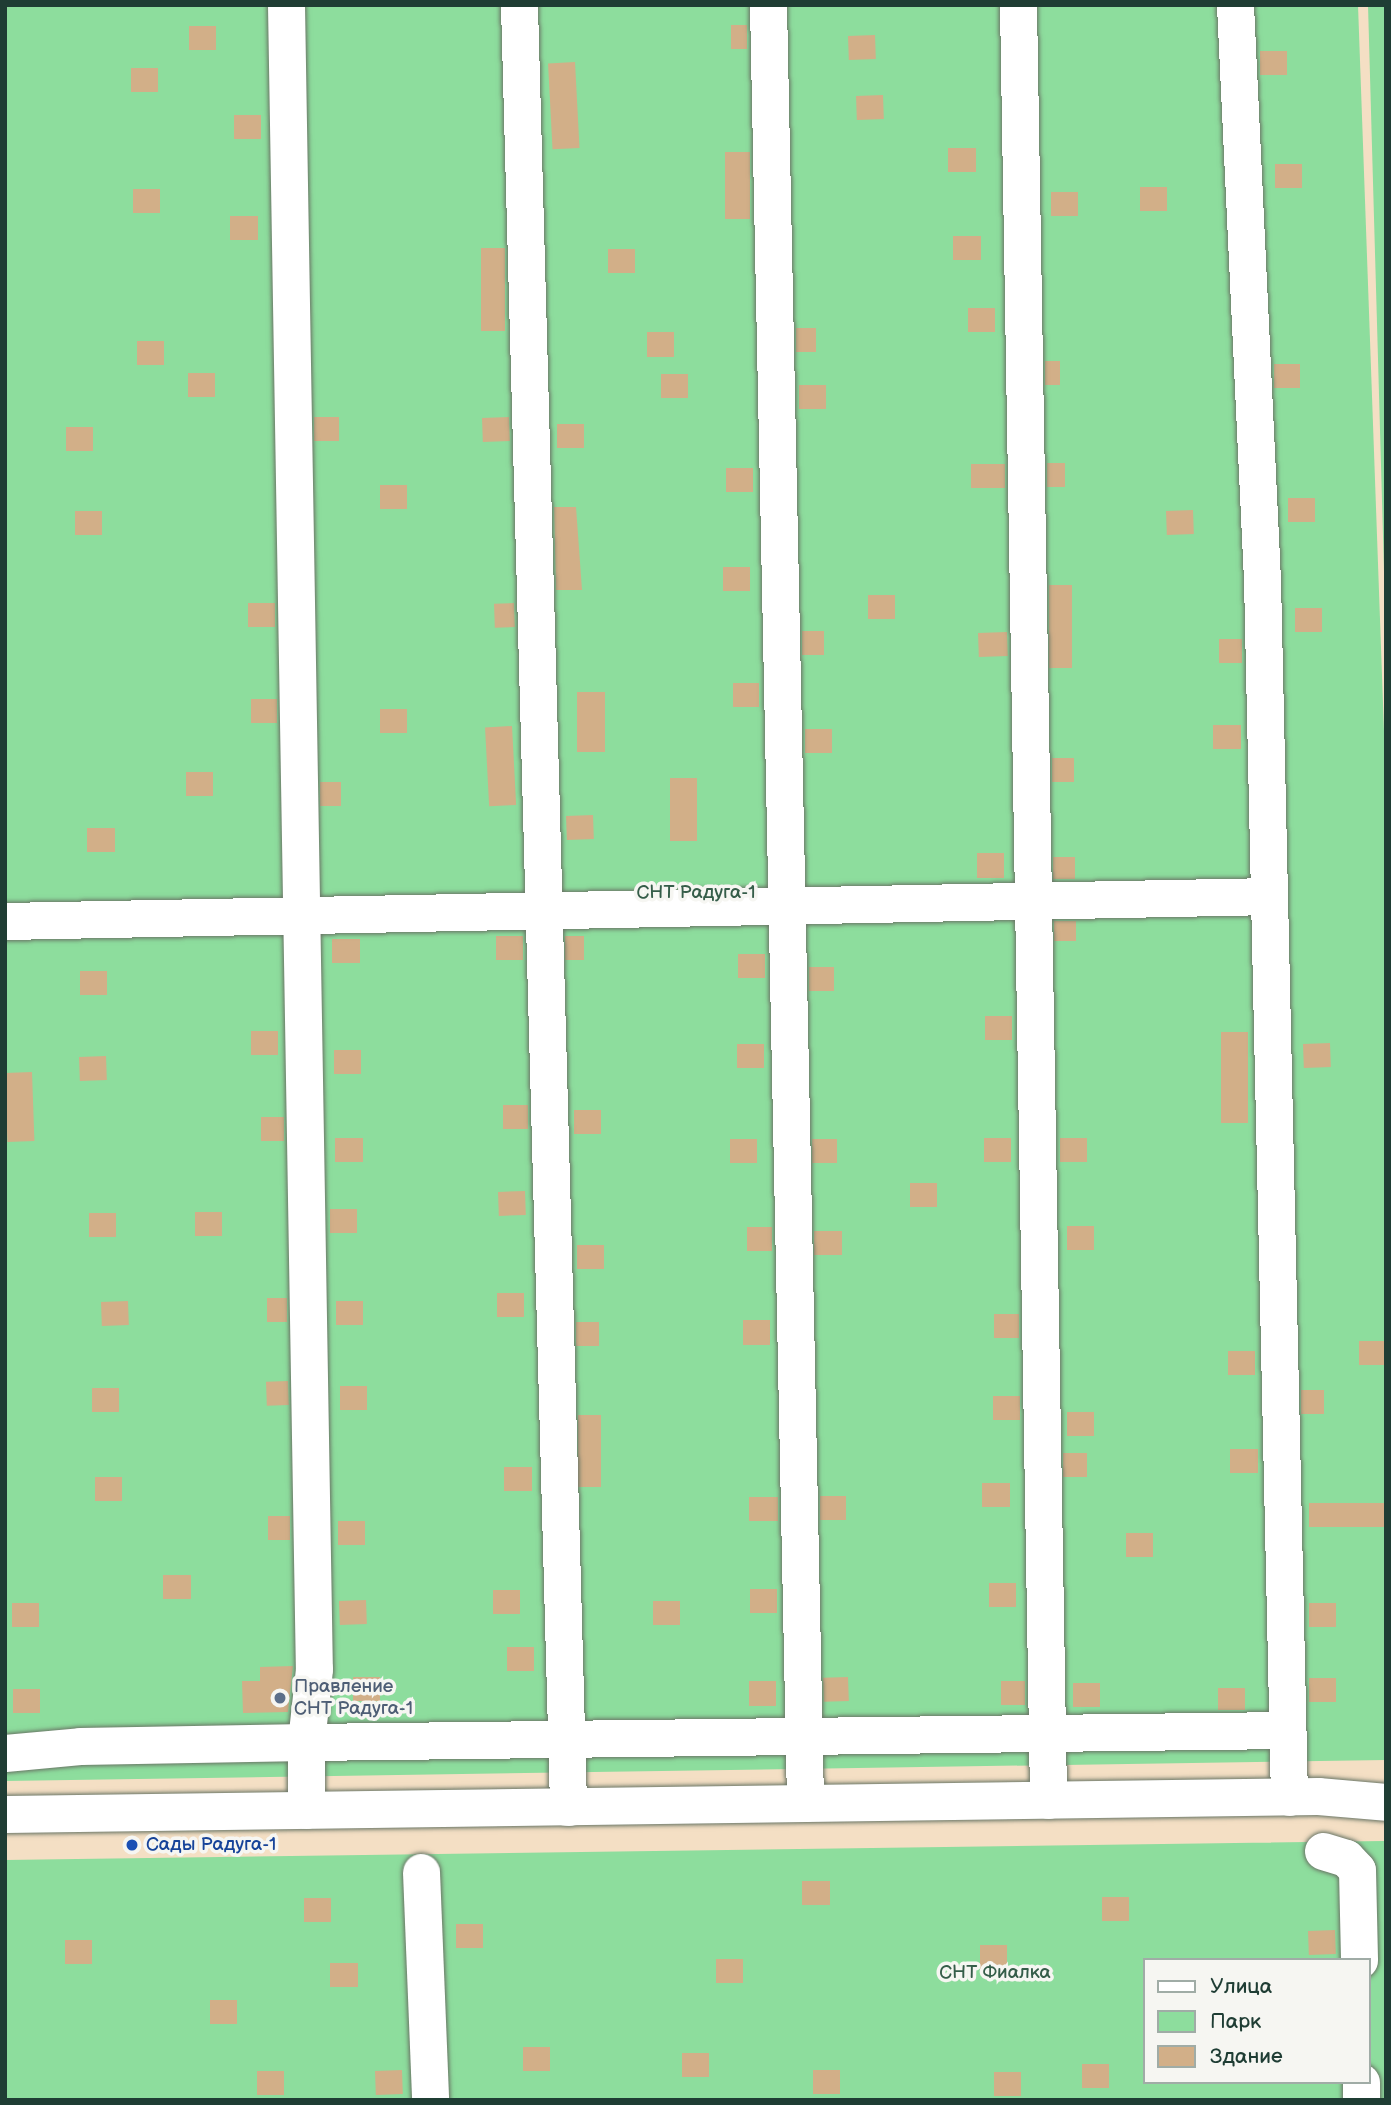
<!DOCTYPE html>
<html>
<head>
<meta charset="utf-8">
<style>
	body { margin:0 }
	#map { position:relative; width:1391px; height:2105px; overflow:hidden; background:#f4dfc4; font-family:"Balsamiq Sans",sans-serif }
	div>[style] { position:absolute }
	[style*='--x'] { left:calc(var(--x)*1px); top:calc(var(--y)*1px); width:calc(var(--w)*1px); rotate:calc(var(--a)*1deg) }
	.green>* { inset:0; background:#8ddd9d }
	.building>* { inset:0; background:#d2af88; transform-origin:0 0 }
	.roads { filter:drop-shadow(0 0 2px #6a7666) drop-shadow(0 0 2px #6a7666) }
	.minor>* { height:37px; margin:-18.5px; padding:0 18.5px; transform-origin:18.5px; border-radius:18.5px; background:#fff }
	.dots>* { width:19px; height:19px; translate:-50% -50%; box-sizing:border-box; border:4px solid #f6f6f2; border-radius:50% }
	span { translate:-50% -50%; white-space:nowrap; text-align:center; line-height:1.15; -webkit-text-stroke:7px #f6f6f2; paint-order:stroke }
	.park-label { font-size:19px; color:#355d49 }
	.service-label { font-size:19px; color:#4e5e75 }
	.left { translate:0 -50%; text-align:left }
	.transit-label { font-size:19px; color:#164399 }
	.frame { position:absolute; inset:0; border:7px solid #1f3d34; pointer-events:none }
	.legend { position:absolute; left:1143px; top:1958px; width:228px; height:126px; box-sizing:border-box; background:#f6f6f2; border:2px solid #a0aca6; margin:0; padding:9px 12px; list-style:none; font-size:21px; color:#1f3d34 }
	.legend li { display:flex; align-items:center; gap:14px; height:35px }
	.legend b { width:35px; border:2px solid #a0aca6 }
</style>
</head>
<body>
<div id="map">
	<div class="green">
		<i style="clip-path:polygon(5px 5px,1358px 5px,1386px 787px,1386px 1760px,5px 1781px)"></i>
		<i style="clip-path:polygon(1368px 5px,1386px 5px,1386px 642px)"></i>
		<i style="clip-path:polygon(evenodd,1384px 1841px,1386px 2100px,5px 2100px,5px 1860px,1384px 1841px,1144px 1960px,1368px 1960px,1368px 2082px,1144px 2082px,1144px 1960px)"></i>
	</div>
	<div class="building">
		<i style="left:731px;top:25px;width:16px;height:24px"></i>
		<i style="left:189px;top:26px;width:27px;height:24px"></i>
		<i style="left:875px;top:35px;width:24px;height:27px;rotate:88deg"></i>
		<i style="left:1260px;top:51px;width:27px;height:24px"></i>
		<i style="left:575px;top:62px;width:86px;height:27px;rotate:87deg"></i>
		<i style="left:131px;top:68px;width:27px;height:24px"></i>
		<i style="left:883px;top:95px;width:24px;height:27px;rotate:88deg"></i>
		<i style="left:234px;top:115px;width:27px;height:24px"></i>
		<i style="left:948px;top:148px;width:28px;height:24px"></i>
		<i style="left:725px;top:152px;width:25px;height:67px"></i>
		<i style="left:1275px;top:164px;width:27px;height:24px"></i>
		<i style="left:1140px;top:187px;width:27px;height:24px"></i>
		<i style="left:133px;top:189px;width:27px;height:24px"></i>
		<i style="left:1051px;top:192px;width:27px;height:24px"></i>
		<i style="left:258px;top:216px;width:24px;height:28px;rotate:90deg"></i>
		<i style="left:953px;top:236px;width:28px;height:24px"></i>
		<i style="left:481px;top:248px;width:24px;height:83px"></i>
		<i style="left:608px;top:249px;width:27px;height:24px"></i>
		<i style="left:995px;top:308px;width:24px;height:27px;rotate:90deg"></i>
		<i style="left:796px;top:328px;width:20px;height:24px"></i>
		<i style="left:647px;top:332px;width:27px;height:25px"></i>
		<i style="left:137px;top:341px;width:27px;height:24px"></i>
		<i style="left:1060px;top:361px;width:24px;height:15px;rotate:90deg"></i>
		<i style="left:1274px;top:364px;width:26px;height:24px"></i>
		<i style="left:215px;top:373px;width:24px;height:27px;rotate:90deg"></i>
		<i style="left:688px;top:374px;width:24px;height:27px;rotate:90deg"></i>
		<i style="left:826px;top:385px;width:24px;height:27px;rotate:90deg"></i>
		<i style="left:339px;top:417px;width:24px;height:25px;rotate:90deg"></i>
		<i style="left:509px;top:417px;width:24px;height:27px;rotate:88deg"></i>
		<i style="left:584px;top:424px;width:24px;height:27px;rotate:90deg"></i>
		<i style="left:66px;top:427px;width:27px;height:24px"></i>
		<i style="left:1047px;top:463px;width:18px;height:24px"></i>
		<i style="left:971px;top:464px;width:34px;height:24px"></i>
		<i style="left:753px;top:468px;width:24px;height:27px;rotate:90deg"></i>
		<i style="left:380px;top:485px;width:27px;height:24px"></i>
		<i style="left:1315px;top:498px;width:24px;height:27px;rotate:90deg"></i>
		<i style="clip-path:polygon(554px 507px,576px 507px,582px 590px,556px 590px)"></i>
		<i style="left:1193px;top:510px;width:24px;height:27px;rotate:88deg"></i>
		<i style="left:75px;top:511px;width:27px;height:24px"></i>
		<i style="left:750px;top:567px;width:24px;height:27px;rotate:90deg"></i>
		<i style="left:1049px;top:585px;width:23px;height:83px"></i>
		<i style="left:868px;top:595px;width:27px;height:24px"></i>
		<i style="left:248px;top:603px;width:27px;height:24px"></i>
		<i style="left:514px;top:603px;width:24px;height:20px;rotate:88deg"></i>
		<i style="left:1295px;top:608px;width:27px;height:24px"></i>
		<i style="left:802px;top:631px;width:22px;height:24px"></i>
		<i style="left:1007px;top:632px;width:24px;height:29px;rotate:88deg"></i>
		<i style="left:1219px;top:639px;width:23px;height:24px"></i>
		<i style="left:733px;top:683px;width:26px;height:24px"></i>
		<i style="left:577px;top:692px;width:28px;height:60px"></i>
		<i style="left:251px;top:699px;width:26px;height:24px"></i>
		<i style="left:380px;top:709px;width:27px;height:24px"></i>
		<i style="left:1213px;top:725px;width:28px;height:24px"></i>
		<i style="left:512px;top:726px;width:79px;height:27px;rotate:87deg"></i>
		<i style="left:805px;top:729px;width:27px;height:24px"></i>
		<i style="left:1052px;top:758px;width:22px;height:24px"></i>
		<i style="left:213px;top:772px;width:24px;height:27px;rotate:90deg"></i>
		<i style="left:670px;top:778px;width:27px;height:63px"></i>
		<i style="left:320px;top:782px;width:21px;height:24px"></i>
		<i style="left:593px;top:815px;width:24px;height:27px;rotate:88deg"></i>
		<i style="left:87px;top:828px;width:28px;height:24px"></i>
		<i style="left:977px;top:853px;width:27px;height:25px"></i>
		<i style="left:1053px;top:857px;width:22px;height:22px"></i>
		<i style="left:1054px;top:921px;width:22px;height:20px"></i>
		<i style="left:496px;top:936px;width:27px;height:24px"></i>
		<i style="left:565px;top:936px;width:19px;height:24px"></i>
		<i style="left:332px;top:939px;width:28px;height:24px"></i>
		<i style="left:765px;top:954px;width:24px;height:27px;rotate:90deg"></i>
		<i style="left:809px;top:967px;width:25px;height:24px"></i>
		<i style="left:80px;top:971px;width:27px;height:24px"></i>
		<i style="left:1012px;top:1016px;width:24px;height:27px;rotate:90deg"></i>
		<i style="left:251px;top:1031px;width:27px;height:24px"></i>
		<i style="left:1221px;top:1032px;width:27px;height:91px"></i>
		<i style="left:1330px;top:1043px;width:24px;height:27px;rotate:88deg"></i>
		<i style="left:737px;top:1044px;width:27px;height:24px"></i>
		<i style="left:334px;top:1050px;width:27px;height:24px"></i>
		<i style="left:106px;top:1056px;width:24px;height:27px;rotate:88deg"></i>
		<i style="left:32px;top:1072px;width:69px;height:27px;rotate:88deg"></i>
		<i style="left:503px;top:1105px;width:25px;height:24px"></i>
		<i style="left:574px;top:1110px;width:27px;height:24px"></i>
		<i style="left:261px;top:1117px;width:23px;height:24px"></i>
		<i style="left:363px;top:1138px;width:24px;height:28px;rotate:90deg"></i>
		<i style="left:1011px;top:1138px;width:24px;height:27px;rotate:90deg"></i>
		<i style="left:1087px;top:1138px;width:24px;height:27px;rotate:90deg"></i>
		<i style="left:730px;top:1139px;width:27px;height:24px"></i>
		<i style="left:812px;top:1139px;width:25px;height:24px"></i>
		<i style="left:910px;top:1183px;width:27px;height:24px"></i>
		<i style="left:525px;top:1191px;width:24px;height:27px;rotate:88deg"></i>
		<i style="left:357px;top:1209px;width:24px;height:27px;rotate:90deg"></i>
		<i style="left:222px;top:1212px;width:24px;height:27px;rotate:90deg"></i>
		<i style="left:89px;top:1213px;width:27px;height:24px"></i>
		<i style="left:1067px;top:1226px;width:27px;height:24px"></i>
		<i style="left:747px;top:1227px;width:25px;height:24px"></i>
		<i style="left:814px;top:1231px;width:28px;height:24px"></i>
		<i style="left:577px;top:1245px;width:27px;height:24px"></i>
		<i style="left:497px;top:1293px;width:27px;height:24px"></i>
		<i style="left:267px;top:1298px;width:20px;height:24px"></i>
		<i style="left:128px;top:1301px;width:24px;height:27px;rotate:88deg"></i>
		<i style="left:336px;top:1301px;width:27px;height:24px"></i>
		<i style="left:994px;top:1314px;width:25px;height:24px"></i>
		<i style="left:770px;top:1320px;width:25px;height:27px;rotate:90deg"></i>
		<i style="left:576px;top:1322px;width:23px;height:24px"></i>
		<i style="left:1386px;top:1341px;width:24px;height:27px;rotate:90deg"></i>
		<i style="left:1228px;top:1351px;width:27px;height:24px"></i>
		<i style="left:288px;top:1381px;width:24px;height:22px;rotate:88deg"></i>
		<i style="left:340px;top:1386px;width:27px;height:24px"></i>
		<i style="left:92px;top:1388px;width:27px;height:24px"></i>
		<i style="left:1301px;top:1390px;width:23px;height:24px"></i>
		<i style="left:993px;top:1396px;width:27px;height:24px"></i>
		<i style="left:1067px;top:1412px;width:27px;height:24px"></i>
		<i style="left:601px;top:1415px;width:72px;height:23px;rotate:90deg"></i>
		<i style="left:1258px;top:1449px;width:24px;height:28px;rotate:90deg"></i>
		<i style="left:1087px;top:1453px;width:24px;height:24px;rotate:90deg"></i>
		<i style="left:504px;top:1467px;width:28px;height:24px"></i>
		<i style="left:95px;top:1477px;width:27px;height:24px"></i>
		<i style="left:982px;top:1483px;width:28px;height:24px"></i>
		<i style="left:820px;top:1496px;width:26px;height:24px"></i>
		<i style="left:778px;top:1497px;width:24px;height:29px;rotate:90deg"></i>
		<i style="left:1386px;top:1503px;width:24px;height:77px;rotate:90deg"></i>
		<i style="left:268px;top:1516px;width:22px;height:24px"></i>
		<i style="left:365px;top:1521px;width:24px;height:27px;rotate:90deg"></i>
		<i style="left:1126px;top:1533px;width:27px;height:24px"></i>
		<i style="left:191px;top:1575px;width:24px;height:28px;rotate:90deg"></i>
		<i style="left:989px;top:1583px;width:27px;height:24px"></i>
		<i style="left:750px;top:1589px;width:27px;height:24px"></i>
		<i style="left:493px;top:1590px;width:27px;height:24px"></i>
		<i style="left:366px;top:1600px;width:24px;height:27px;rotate:88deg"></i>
		<i style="left:680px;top:1601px;width:24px;height:27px;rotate:90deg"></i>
		<i style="left:12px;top:1603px;width:27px;height:24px"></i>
		<i style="left:1336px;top:1603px;width:24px;height:27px;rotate:90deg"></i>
		<i style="left:507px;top:1647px;width:27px;height:24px"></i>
		<i style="clip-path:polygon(293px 1666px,288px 1712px,243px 1713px,242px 1681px,260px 1681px,260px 1667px)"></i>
		<i style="left:380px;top:1677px;width:24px;height:27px;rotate:90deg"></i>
		<i style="left:848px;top:1677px;width:24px;height:25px;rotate:88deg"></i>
		<i style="left:1336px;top:1678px;width:24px;height:27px;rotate:90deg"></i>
		<i style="left:776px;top:1681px;width:25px;height:27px;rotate:90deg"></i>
		<i style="left:1025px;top:1681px;width:24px;height:24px;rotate:90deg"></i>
		<i style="left:1100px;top:1683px;width:24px;height:27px;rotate:90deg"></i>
		<i style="left:1218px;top:1688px;width:27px;height:22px"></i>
		<i style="left:13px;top:1689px;width:27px;height:24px"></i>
		<i style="left:802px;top:1881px;width:28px;height:24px"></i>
		<i style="left:1102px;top:1897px;width:27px;height:24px"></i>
		<i style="left:304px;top:1898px;width:27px;height:24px"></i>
		<i style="left:456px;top:1924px;width:27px;height:24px"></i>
		<i style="left:1335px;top:1930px;width:24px;height:27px;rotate:88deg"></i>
		<i style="left:92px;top:1940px;width:24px;height:27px;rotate:90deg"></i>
		<i style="left:980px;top:1945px;width:27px;height:24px"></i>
		<i style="left:716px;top:1959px;width:27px;height:24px"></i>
		<i style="left:330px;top:1963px;width:28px;height:24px"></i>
		<i style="left:210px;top:2000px;width:27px;height:24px"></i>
		<i style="left:523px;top:2047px;width:27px;height:24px"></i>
		<i style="left:709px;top:2053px;width:24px;height:27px;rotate:90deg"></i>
		<i style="left:1082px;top:2064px;width:27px;height:24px"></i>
		<i style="left:402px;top:2070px;width:24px;height:27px;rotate:88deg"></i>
		<i style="left:840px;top:2070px;width:24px;height:27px;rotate:90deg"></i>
		<i style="left:257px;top:2071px;width:27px;height:24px"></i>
		<i style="left:994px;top:2072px;width:27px;height:24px"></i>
	</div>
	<div class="roads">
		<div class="minor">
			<i style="--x:286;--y:5;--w:1664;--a:89.04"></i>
			<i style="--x:314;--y:1669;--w:73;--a:96.3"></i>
			<i style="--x:306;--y:1742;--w:981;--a:-0.7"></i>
			<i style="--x:519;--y:5;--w:1803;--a:88.44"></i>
			<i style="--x:768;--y:5;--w:1798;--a:88.82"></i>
			<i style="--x:1018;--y:5;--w:1795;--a:89.04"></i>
			<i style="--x:1235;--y:5;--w:576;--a:87.31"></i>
			<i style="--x:1262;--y:580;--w:1217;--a:88.73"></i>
			<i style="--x:5;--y:921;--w:1264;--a:-1.13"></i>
			<i style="--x:5;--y:1753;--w:75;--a:-5.3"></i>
			<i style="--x:80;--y:1746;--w:226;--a:-1"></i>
			<i style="--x:306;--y:1742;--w:68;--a:90"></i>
			<i style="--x:5;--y:1814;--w:1313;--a:-0.79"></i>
			<i style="--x:1318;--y:1796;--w:68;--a:5"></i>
			<i style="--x:1323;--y:1851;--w:24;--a:17"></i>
			<i style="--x:1346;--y:1858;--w:16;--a:47"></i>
			<i style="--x:1357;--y:1870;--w:90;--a:88.7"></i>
			<i style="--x:421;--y:1872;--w:228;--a:87.7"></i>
			<i style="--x:1361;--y:2082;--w:18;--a:90"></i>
		</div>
	</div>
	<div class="dots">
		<i style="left:280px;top:1698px;background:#5c6f8a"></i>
		<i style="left:132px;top:1845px;background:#1a4fb4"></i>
	</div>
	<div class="park-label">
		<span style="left:696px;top:893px">СНТ Радуга-1</span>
		<span style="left:995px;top:1973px">СНТ Фиалка</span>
	</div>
	<div class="service-label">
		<span class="left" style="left:294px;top:1698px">Правление<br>СНТ Радуга-1</span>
	</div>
	<div class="transit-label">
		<span class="left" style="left:146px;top:1845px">Сады Радуга-1</span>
	</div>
	<div class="frame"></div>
	<ul class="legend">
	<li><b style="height:9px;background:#fff"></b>Улица</li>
	<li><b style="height:19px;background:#8ddd9d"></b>Парк</li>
	<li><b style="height:19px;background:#d2af88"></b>Здание</li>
	</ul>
</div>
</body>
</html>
